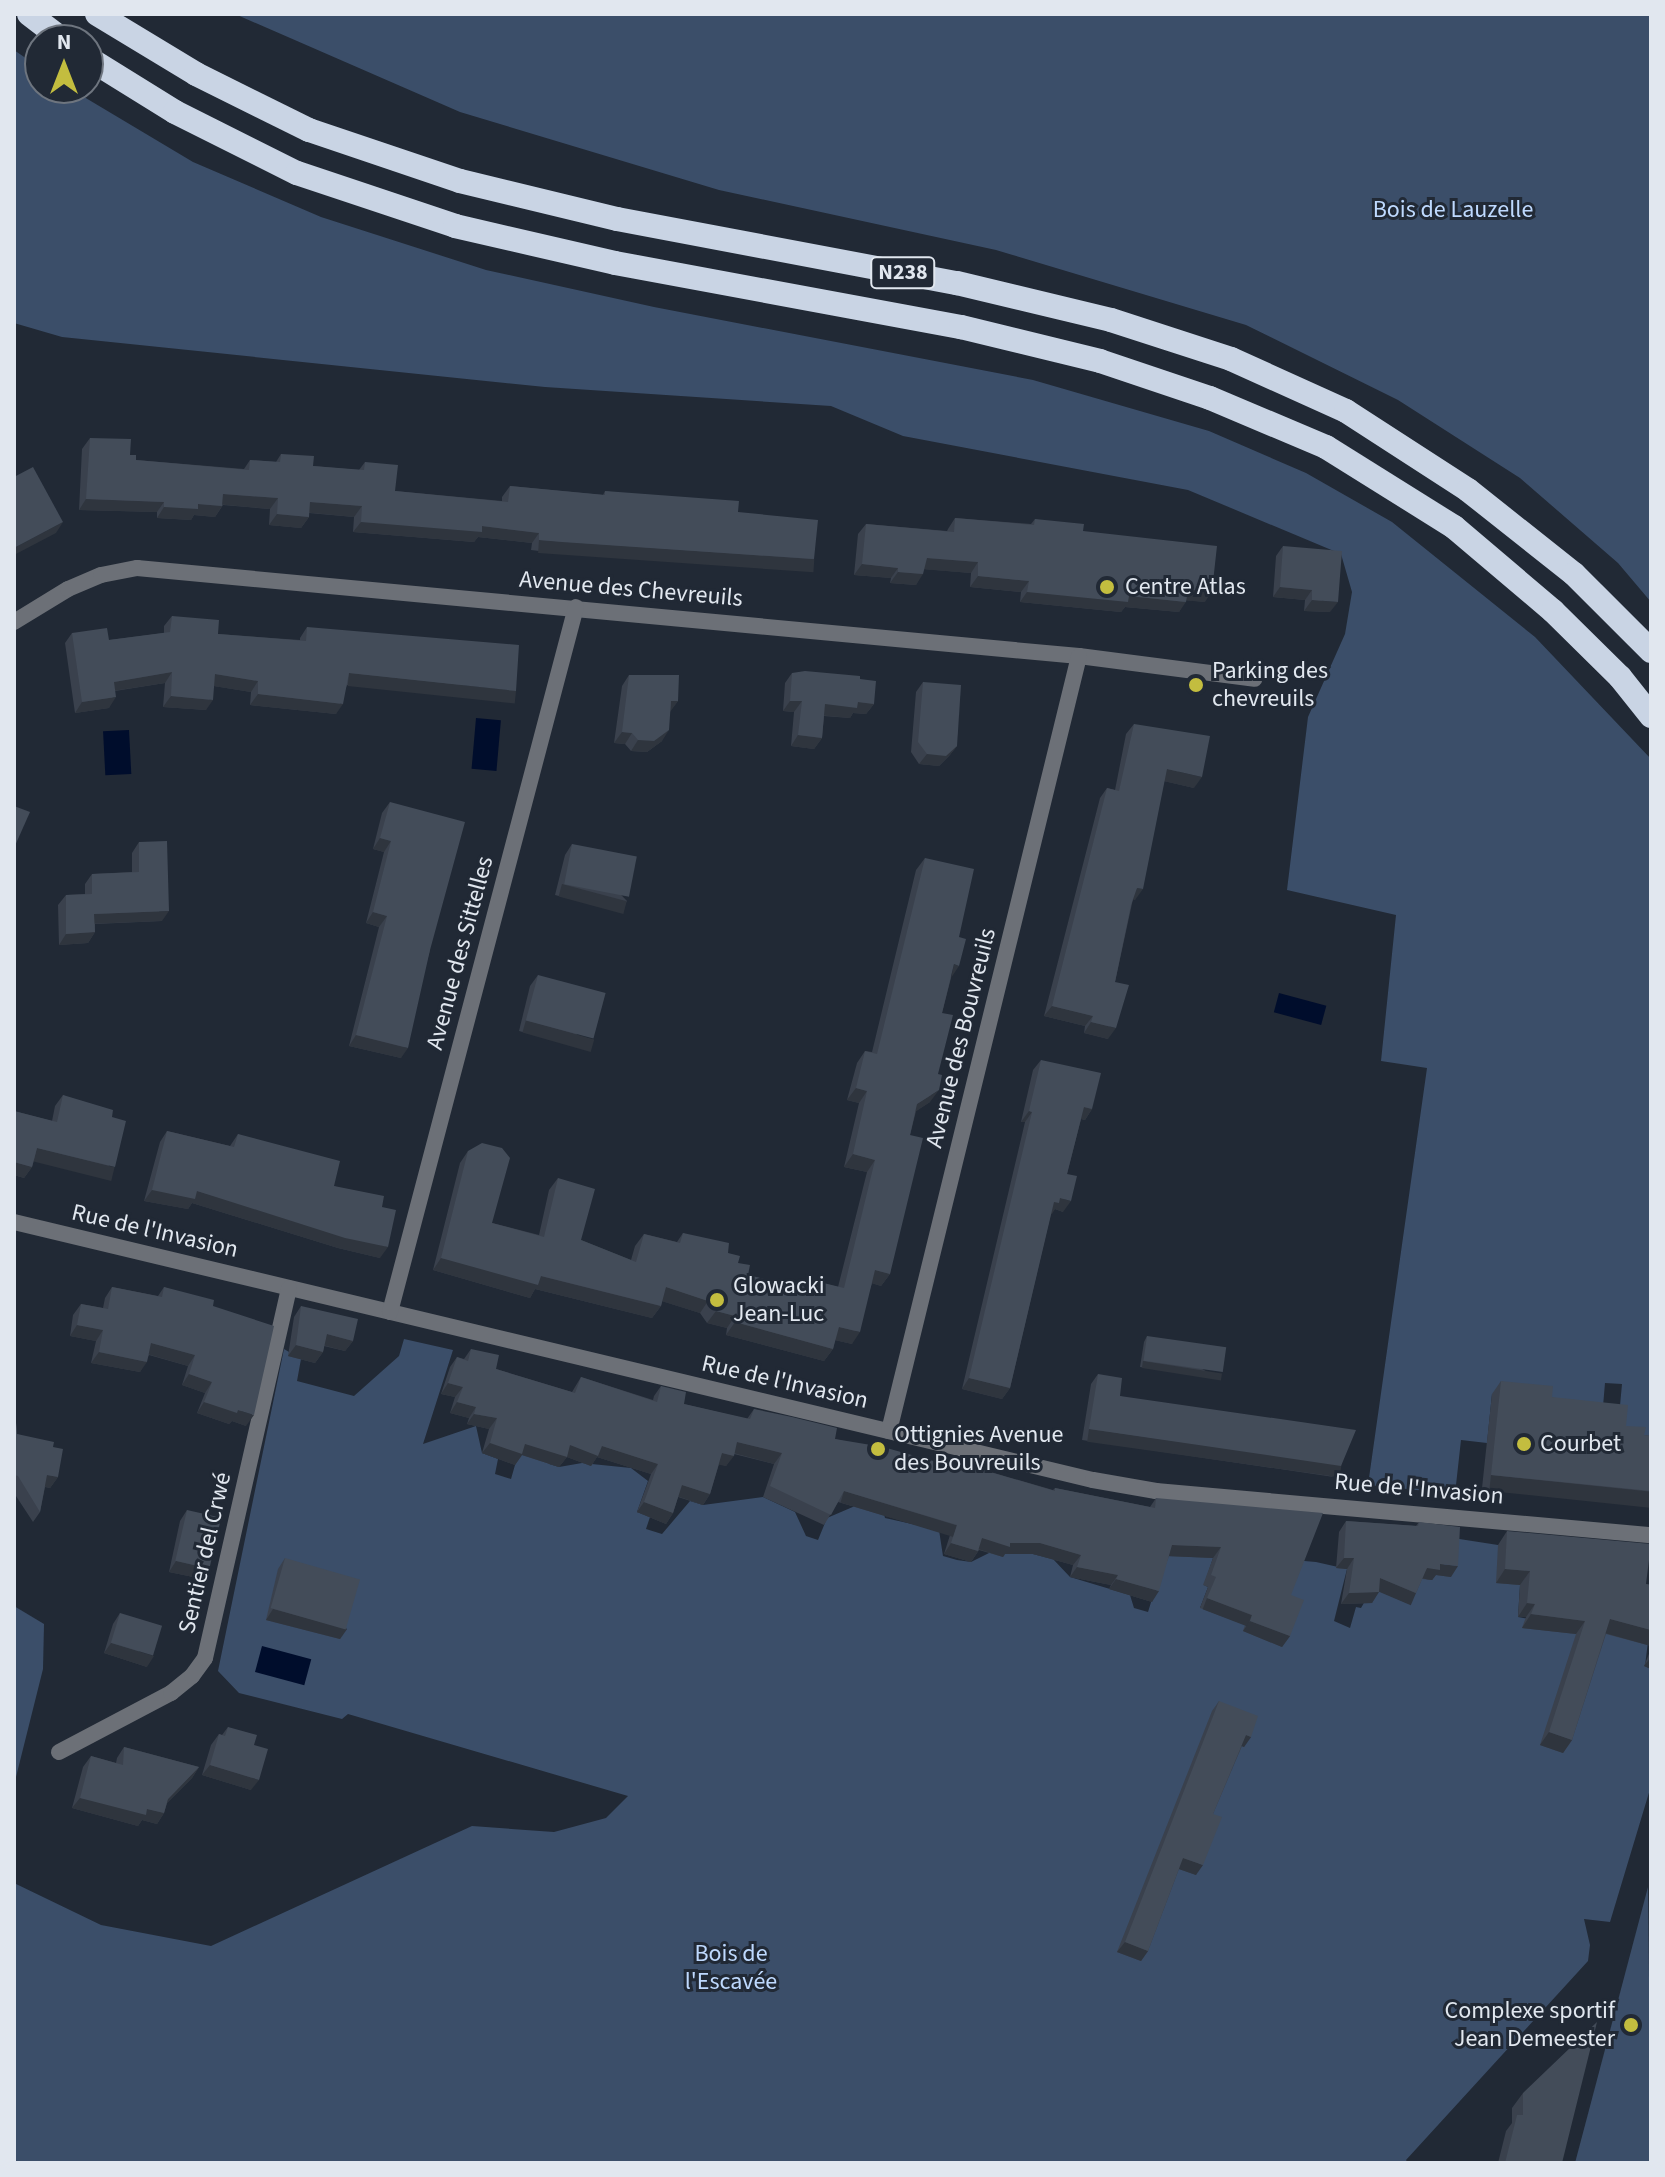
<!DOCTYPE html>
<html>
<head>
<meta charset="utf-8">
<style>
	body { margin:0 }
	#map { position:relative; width:1665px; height:2177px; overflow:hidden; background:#212935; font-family:"Source Sans 3",sans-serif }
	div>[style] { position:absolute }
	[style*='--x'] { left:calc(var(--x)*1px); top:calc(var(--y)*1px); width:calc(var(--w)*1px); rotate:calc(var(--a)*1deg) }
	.green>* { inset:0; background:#3b4e69 }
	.water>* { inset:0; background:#000d2c; transform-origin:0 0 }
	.street>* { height:16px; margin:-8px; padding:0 8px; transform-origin:8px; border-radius:8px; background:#6c7077 }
	.highway>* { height:24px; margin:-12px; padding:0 12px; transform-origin:12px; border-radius:12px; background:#c9d4e4 }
	.wall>* { inset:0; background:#3a414d }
	.shaded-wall>* { inset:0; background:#2f353e; transform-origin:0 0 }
	.building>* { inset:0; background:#434c59; transform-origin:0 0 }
	.dots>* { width:22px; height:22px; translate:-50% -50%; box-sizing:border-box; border:4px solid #212935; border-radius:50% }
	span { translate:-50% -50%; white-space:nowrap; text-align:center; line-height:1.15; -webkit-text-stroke:6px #212935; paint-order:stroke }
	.shield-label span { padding:2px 6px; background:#212935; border:2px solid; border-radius:6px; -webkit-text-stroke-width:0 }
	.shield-label { font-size:22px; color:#e1e7ef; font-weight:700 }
	.park-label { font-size:24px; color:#bed9fe }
	.poi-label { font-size:24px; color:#e1e7ef }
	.left { translate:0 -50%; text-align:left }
	.right { translate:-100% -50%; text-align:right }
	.street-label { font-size:24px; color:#e1e7ef }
	.frame { position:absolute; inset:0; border:16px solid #e1e7ef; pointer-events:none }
	.north { position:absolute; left:24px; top:24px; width:80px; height:80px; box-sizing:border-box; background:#212935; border:2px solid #6e757f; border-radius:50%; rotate:0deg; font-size:22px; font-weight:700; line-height:32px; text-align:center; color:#e1e7ef }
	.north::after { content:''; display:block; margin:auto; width:28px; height:36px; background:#c3bd3f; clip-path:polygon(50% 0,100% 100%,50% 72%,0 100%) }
</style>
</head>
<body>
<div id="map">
	<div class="green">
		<i style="clip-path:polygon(235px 14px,1651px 14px,1651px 602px,1618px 563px,1520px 478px,1398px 400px,1246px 325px,996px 250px,719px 190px,460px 112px)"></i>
		<i style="clip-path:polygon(14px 50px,40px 68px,40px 88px,69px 88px,193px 162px,321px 217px,486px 270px,654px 307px,1033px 380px,1209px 431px,1306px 473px,1392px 522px,1535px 637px,1651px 759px,1651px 1449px,1617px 1438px,1622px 1384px,1605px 1383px,1601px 1430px,1492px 1394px,1487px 1443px,1461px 1440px,1455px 1494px,1368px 1485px,1427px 1068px,1381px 1061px,1396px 915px,1287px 890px,1308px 717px,1345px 634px,1352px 592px,1341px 554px,1188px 490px,903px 436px,831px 406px,545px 387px,62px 337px,14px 323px)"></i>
		<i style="clip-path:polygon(404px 1339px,453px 1350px,423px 1444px,476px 1426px,482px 1453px,498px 1459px,495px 1474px,511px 1479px,523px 1437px,549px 1464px,559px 1467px,582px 1463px,631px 1468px,648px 1481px,637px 1512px,650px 1517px,646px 1529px,662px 1534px,690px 1501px,703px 1505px,763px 1497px,795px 1512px,806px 1536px,818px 1540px,827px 1518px,855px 1506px,884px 1514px,885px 1518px,939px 1530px,943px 1556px,957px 1560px,971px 1562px,989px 1553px,1033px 1554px,1053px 1559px,1070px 1577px,1130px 1595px,1134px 1608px,1148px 1612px,1168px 1547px,1213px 1558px,1204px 1585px,1208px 1587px,1200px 1608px,1270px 1558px,1316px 1562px,1347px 1569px,1334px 1621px,1350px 1628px,1356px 1607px,1361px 1608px,1372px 1589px,1413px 1577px,1432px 1580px,1453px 1538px,1498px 1545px,1520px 1585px,1518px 1617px,1601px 1632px,1650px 1625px,1645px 1666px,1651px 1669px,1651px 1786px,1610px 1922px,1584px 1919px,1590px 1945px,1588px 1961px,1406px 2160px,1408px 2163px,14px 2163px,14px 1883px,101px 1925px,211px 1946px,472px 1826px,554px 1832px,606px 1818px,628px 1796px,348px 1714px,342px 1719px,239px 1693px,218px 1671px,284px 1349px,301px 1359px,297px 1381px,354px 1396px,399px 1356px)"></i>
		<i style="clip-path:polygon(14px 1606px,44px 1624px,43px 1669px,14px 1785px)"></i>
		<i style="clip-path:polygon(1648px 1887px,1651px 2163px,1575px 2163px)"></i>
	</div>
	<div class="water">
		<i style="left:476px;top:718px;width:25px;height:51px;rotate:5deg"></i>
		<i style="left:129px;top:730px;width:44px;height:26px;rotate:87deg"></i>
		<i style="left:1279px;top:993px;width:49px;height:20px;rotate:15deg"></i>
		<i style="left:262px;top:1646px;width:51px;height:27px;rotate:15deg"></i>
	</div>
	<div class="street">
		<i style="--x:14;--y:622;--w:63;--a:-31.4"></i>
		<i style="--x:68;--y:589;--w:36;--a:-23"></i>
		<i style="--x:101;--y:575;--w:37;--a:-11"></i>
		<i style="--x:137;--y:568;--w:946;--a:5.34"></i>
		<i style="--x:1079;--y:656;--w:177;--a:7.4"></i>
		<i style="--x:14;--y:1222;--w:1109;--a:13.45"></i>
		<i style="--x:1093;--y:1480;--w:64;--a:9.9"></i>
		<i style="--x:1156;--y:1491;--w:497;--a:5.1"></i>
		<i style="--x:390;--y:1312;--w:729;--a:-75.22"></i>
		<i style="--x:889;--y:1431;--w:798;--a:-76.22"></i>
		<i style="--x:59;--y:1752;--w:127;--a:-27.8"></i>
		<i style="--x:171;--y:1693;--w:27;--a:-39"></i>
		<i style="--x:192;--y:1676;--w:22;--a:-54"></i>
		<i style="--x:205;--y:1658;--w:379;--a:-77.2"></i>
	</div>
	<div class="highway">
		<i style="--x:29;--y:14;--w:43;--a:37.4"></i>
		<i style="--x:97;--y:14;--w:116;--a:31.2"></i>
		<i style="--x:196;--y:74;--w:126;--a:26.4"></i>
		<i style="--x:309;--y:130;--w:159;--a:18.7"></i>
		<i style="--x:460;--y:181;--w:162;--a:13.6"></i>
		<i style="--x:617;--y:219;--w:346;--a:10.7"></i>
		<i style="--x:957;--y:283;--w:158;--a:13.5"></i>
		<i style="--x:1111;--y:320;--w:126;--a:18"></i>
		<i style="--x:1231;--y:359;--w:126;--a:24.3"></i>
		<i style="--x:1346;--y:411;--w:145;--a:32.9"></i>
		<i style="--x:1468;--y:490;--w:135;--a:38.4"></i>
		<i style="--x:1574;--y:574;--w:109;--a:45"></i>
		<i style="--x:88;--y:58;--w:102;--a:31.8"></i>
		<i style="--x:175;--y:112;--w:136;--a:26.6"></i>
		<i style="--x:297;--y:173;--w:167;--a:18.5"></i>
		<i style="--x:455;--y:226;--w:164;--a:13"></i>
		<i style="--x:615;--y:263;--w:352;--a:10.5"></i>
		<i style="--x:961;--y:327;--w:143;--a:13.7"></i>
		<i style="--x:1100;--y:361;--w:116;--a:18.6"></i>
		<i style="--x:1210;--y:398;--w:126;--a:22.9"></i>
		<i style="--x:1326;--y:447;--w:151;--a:32"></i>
		<i style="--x:1454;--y:527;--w:130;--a:40.3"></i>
		<i style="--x:1553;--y:611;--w:94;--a:44.6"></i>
		<i style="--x:1620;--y:677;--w:50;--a:51.5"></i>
	</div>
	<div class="wall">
		<i style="clip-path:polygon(90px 438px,130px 455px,136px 460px,244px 469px,250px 460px,276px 462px,281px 454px,313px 466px,359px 470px,365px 462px,395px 491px,502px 501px,502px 497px,510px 486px,603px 495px,605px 491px,738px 512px,814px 559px,807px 570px,555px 553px,531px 550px,532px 543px,478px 537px,474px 542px,353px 532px,354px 517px,309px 513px,309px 517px,301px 528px,269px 525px,270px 509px,223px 505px,215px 517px,194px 515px,191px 520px,157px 518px,157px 512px,79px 510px,82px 449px)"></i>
		<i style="clip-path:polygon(955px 518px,1031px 524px,1035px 519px,1083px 531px,1205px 602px,1186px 600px,1179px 612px,1125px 607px,1121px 612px,1020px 602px,1021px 592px,970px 587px,971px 573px,924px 569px,916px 585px,890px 583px,891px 578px,854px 575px,858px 534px,866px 524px,947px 531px,948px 529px)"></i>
		<i style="clip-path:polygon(1283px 546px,1330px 612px,1304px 611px,1305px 600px,1273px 597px,1276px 556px)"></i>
		<i style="clip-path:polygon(172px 616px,218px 634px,300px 640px,300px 638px,307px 627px,508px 702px,347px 685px,336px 714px,250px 705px,251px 692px,214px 686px,206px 710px,163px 707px,165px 683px,115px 691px,109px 708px,75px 713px,65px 643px,72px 633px,109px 640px,164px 633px,164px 626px)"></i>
		<i style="clip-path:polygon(792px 673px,860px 679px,874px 704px,866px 714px,853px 713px,850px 718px,824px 716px,822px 738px,814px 749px,791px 746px,794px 712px,783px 711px,785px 683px)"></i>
		<i style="clip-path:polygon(629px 675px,678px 701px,670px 711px,662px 741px,647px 752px,631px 751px,625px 744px,614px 743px,622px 686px)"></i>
		<i style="clip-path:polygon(923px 682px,957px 746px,949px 756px,939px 766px,919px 764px,911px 752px,916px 692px)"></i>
		<i style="clip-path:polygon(1134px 724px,1194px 788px,1164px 781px,1135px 900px,1133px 899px,1115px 982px,1108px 1039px,1084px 1033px,1085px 1026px,1044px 1016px,1100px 798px,1107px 788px,1115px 790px,1126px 734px)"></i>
		<i style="clip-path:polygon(390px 802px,430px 950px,401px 1058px,349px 1046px,379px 927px,366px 923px,384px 852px,373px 849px,382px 813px)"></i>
		<i style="clip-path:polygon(139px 842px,162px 921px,95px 924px,95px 932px,88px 943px,59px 945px,58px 905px,66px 895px,85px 894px,85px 884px,92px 874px,132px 872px,132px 853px)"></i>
		<i style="clip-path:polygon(572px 844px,627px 901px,620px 912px,555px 895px,565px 855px)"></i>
		<i style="clip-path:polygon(925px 858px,951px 978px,942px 1013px,930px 1102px,916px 1111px,910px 1135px,890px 1274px,881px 1286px,872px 1283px,852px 1344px,835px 1340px,833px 1349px,824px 1361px,726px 1335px,727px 1328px,707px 1323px,700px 1313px,662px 1301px,661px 1306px,652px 1318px,535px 1289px,530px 1298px,433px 1270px,460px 1163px,468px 1151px,492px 1223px,539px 1235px,549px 1190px,558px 1178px,581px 1240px,631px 1260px,635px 1246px,644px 1234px,677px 1242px,683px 1233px,728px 1253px,738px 1263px,748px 1275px,800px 1288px,807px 1279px,838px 1287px,867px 1172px,844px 1167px,859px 1103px,847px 1100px,857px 1063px,865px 1051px,872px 1052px,916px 870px)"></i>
		<i style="clip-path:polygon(538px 975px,587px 1050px,519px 1031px,530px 986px)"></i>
		<i style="clip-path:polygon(1041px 1060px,1092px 1109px,1085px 1120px,1081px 1119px,1067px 1174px,1063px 1212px,1055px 1209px,1051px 1213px,1010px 1388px,1002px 1399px,962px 1389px,1025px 1122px,1021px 1122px,1033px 1070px)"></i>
		<i style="clip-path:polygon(63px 1095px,112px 1117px,108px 1178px,34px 1160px,32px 1167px,24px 1178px,14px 1175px,14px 1111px,52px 1121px,55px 1106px)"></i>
		<i style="clip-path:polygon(167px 1131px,230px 1146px,238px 1134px,334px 1186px,382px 1207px,380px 1258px,338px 1248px,192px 1203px,188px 1209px,144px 1201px,160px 1142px)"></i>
		<i style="clip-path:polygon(112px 1287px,158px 1296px,164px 1287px,213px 1306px,246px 1426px,232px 1421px,229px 1424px,197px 1413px,205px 1393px,182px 1385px,188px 1366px,149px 1355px,140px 1372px,91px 1363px,96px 1341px,70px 1336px,73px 1315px,81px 1304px,103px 1308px,105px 1298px)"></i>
		<i style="clip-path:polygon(301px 1306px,353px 1341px,345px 1351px,324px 1346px,323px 1352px,315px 1363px,288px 1356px,294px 1317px)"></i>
		<i style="clip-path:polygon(1147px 1336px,1219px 1379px,1140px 1367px,1144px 1342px)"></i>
		<i style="clip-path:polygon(471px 1349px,496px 1369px,572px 1392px,581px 1377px,653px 1400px,654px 1396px,661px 1386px,684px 1404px,747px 1419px,754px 1409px,835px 1439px,960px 1469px,963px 1464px,1053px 1490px,1055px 1488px,1150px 1507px,1156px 1498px,1291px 1595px,1290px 1636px,1282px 1647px,1243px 1631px,1245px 1625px,1200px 1608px,1208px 1587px,1203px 1585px,1213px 1558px,1169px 1556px,1152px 1602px,1109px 1589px,1111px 1585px,1070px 1577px,1073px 1565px,1033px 1554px,1005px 1554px,1003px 1557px,979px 1550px,971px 1562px,944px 1554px,950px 1535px,838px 1502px,824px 1525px,763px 1497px,774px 1464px,734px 1454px,726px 1466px,719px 1464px,710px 1494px,703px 1505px,678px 1497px,673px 1513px,666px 1524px,637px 1512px,651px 1474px,597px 1457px,591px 1466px,567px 1457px,559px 1467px,522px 1455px,515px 1465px,482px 1453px,489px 1429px,467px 1424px,469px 1418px,450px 1413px,455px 1397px,441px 1394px,450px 1367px,457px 1357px,464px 1359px)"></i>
		<i style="clip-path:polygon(1098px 1374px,1120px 1396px,1334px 1477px,1082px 1440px,1091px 1384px)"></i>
		<i style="clip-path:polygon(1501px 1381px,1552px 1397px,1626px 1426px,1644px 1435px,1651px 1436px,1651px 1505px,1482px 1488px,1492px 1394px)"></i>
		<i style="clip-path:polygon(14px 1400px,17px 1434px,53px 1447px,58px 1477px,50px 1488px,45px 1487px,40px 1512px,33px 1522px,14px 1493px)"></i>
		<i style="clip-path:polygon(187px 1510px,203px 1579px,169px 1572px,180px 1521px)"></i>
		<i style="clip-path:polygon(1346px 1521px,1416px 1526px,1419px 1522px,1451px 1577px,1436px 1575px,1432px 1580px,1422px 1579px,1416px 1593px,1409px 1604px,1379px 1591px,1372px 1603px,1341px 1604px,1347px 1569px,1336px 1568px,1339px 1532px)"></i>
		<i style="clip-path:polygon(1507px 1531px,1646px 1584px,1651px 1585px,1651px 1646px,1606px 1634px,1572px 1740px,1563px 1753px,1540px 1745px,1576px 1634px,1522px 1628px,1526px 1617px,1518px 1617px,1520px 1585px,1496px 1583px,1498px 1545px)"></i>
		<i style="clip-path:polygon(285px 1558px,347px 1629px,340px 1639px,266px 1620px,278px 1569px)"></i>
		<i style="clip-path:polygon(120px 1613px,147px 1667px,104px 1653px,113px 1624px)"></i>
		<i style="clip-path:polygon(1651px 1649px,1651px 1669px,1644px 1666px)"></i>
		<i style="clip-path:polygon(1219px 1701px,1251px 1737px,1244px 1747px,1242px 1746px,1213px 1814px,1196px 1875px,1179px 1869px,1148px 1951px,1141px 1961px,1117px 1952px,1212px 1711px)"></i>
		<i style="clip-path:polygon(228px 1727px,254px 1745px,251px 1790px,202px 1775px,211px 1745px,219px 1734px,222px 1735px)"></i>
		<i style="clip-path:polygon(124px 1747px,199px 1767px,192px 1778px,167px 1803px,164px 1813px,157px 1824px,142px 1820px,138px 1826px,72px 1808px,83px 1767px,91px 1756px,116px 1763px,117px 1758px)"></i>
		<i style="clip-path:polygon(1523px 2093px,1562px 2163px,1498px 2163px,1506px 2131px,1512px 2123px,1512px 2108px)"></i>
	</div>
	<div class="shaded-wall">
		<i style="clip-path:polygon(223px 494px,278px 498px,270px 509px,216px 504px)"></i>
		<i style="clip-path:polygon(86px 499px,164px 502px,157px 512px,79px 510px)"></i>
		<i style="clip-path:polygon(310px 502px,362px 506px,354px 517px,302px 512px)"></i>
		<i style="clip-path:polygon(198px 504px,222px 506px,215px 517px,194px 515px,191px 520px,157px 518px,164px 507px)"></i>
		<i style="clip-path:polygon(277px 514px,309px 517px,301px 528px,269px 525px)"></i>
		<i style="clip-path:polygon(63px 522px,56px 533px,14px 555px,14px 548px)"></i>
		<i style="clip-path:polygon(361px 522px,482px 526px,539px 533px,532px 543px,478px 537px,474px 542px,353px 532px)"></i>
		<i style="left:539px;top:540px;width:276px;height:13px;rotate:4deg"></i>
		<i style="clip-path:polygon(927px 558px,978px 562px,971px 573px,920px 569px)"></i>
		<i style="clip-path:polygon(862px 564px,898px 568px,891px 578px,854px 575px)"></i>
		<i style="clip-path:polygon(898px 572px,923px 574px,916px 585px,890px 583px)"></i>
		<i style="clip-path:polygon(978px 576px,1029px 581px,1021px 592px,970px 587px)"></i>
		<i style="clip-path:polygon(1280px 587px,1312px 590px,1305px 600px,1273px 597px)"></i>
		<i style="clip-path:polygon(1188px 590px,1212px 591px,1205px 602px,1180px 600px)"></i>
		<i style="clip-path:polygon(1027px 592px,1129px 596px,1186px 602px,1179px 612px,1125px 607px,1121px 612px,1020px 602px)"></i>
		<i style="clip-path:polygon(1312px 600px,1338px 602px,1330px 612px,1304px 611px)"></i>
		<i style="clip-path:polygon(172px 672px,165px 683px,106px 692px,114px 682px)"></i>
		<i style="left:349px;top:673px;width:168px;height:13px;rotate:6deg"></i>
		<i style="clip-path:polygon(215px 674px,258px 681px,251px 692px,207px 685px)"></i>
		<i style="clip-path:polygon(258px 694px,343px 704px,336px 714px,250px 705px)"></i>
		<i style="clip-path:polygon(171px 696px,213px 700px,206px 710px,163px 707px)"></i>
		<i style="clip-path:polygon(116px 697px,109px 708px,75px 713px,82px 702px)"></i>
		<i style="clip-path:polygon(671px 701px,678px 701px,670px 712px)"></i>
		<i style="clip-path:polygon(790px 701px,802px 701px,794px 712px,783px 711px)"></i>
		<i style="clip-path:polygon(858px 702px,874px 704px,866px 714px,853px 713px,850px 718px,818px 715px,825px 704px)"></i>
		<i style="clip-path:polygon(669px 730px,662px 741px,647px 752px,631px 751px,638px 740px)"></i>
		<i style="clip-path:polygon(622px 732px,632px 733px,625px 744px,614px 743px)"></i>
		<i style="clip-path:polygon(798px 735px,822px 738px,814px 749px,791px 746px)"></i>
		<i style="clip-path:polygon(957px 746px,949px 756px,939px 766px,919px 764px,927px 754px)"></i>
		<i style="clip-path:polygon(1167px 769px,1202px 777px,1194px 788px,1159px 780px)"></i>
		<i style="clip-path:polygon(380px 838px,391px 841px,384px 852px,373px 849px)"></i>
		<i style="left:562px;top:884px;width:67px;height:13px;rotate:15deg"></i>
		<i style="clip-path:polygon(1137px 888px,1143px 889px,1135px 900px,1129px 899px)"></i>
		<i style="clip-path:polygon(169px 911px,162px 921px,87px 924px,94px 914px)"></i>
		<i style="clip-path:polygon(373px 912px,387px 916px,379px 927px,366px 923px)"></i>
		<i style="clip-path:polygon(95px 932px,88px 943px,59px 945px,66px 934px)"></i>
		<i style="clip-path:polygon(954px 964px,959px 966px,951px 978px)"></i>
		<i style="clip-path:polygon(1052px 1006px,1093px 1016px,1085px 1026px,1044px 1016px)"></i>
		<i style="left:526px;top:1020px;width:71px;height:13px;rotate:16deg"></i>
		<i style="clip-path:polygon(1091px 1022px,1116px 1028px,1108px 1039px,1084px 1033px)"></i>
		<i style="clip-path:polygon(356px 1035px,408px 1048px,401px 1058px,349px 1046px)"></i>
		<i style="clip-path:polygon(856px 1088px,867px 1091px,859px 1103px,847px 1100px)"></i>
		<i style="clip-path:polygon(939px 1090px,930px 1102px,909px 1116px,917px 1104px)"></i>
		<i style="clip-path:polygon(1084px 1107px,1092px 1109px,1085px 1120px,1076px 1118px)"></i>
		<i style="clip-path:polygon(1029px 1111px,1032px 1112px,1025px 1122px,1021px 1122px)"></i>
		<i style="left:37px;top:1148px;width:80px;height:14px;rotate:14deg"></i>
		<i style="clip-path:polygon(853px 1154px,875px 1160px,867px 1172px,844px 1167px)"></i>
		<i style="clip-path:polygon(14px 1162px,32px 1167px,24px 1178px,14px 1175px)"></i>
		<i style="clip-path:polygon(152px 1190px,197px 1191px,388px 1247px,380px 1258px,338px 1248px,192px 1203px,188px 1209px,144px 1201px)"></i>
		<i style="clip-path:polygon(1060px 1198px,1071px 1201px,1063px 1212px,1055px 1209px,1052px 1214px,1046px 1212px,1054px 1202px)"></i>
		<i style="clip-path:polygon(441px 1258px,541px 1276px,661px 1306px,652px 1318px,535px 1289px,530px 1298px,433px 1270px)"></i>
		<i style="clip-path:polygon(875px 1270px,890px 1274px,881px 1286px,867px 1282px)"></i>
		<i style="clip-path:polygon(666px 1287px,708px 1301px,700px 1313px,658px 1300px)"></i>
		<i style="clip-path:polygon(716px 1311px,735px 1316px,727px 1328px,707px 1323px)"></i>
		<i style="clip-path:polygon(735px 1322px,833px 1349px,824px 1361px,726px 1335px)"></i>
		<i style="clip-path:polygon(77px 1325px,103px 1330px,96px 1341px,70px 1336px)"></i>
		<i style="clip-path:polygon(839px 1327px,860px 1332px,852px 1344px,830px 1339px)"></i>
		<i style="clip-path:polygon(327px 1334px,353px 1341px,345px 1351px,319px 1344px)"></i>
		<i style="clip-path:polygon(151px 1343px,195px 1355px,188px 1366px,144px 1353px)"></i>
		<i style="clip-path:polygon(296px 1345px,323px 1352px,315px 1363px,288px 1356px)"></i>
		<i style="clip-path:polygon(99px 1352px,147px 1362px,140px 1372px,91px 1363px)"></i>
		<i style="left:1143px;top:1361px;width:80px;height:7px;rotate:9deg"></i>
		<i style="clip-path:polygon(189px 1374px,212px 1382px,205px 1393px,182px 1385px)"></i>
		<i style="clip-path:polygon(969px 1378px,1010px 1388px,1002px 1399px,962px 1389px)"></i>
		<i style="clip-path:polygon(448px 1383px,463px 1387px,455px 1397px,441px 1394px)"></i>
		<i style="clip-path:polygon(204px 1402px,238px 1410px,254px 1415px,246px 1426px,232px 1421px,229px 1424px,197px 1413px)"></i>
		<i style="clip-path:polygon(457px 1402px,476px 1407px,469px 1418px,450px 1413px)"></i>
		<i style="clip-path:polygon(474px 1414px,497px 1418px,489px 1429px,467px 1424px)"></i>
		<i style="left:1089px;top:1429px;width:255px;height:13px;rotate:8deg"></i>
		<i style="clip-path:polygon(737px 1442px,782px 1453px,774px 1464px,730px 1452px)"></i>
		<i style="clip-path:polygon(490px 1443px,602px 1446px,658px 1464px,651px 1474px,597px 1457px,591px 1466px,567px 1457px,559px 1467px,522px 1455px,515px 1465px,482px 1453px)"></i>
		<i style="clip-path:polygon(722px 1453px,734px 1456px,726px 1466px,715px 1464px)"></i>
		<i style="clip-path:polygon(47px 1475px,58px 1477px,50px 1488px,39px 1485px)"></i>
		<i style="left:1491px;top:1475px;width:161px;height:16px;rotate:6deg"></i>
		<i style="clip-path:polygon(682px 1485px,710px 1494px,703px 1505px,674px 1495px)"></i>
		<i style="left:844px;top:1491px;width:118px;height:12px;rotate:17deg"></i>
		<i style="clip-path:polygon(644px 1502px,673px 1513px,666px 1524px,637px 1512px)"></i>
		<i style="clip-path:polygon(982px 1538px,1010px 1543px,1040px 1543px,1081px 1555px,1073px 1565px,1033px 1554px,1005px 1554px,1003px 1557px,975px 1548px)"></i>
		<i style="clip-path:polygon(951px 1543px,978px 1551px,971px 1562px,944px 1554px)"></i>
		<i style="clip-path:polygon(1172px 1545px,1221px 1547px,1213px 1558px,1165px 1556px)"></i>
		<i style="clip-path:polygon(1344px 1558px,1354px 1558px,1347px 1569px,1336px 1568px)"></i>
		<i style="clip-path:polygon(176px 1561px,210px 1569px,203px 1579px,169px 1572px)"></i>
		<i style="clip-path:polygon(1440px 1564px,1458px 1566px,1451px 1577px,1436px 1575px,1432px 1580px,1420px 1578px,1427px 1568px)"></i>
		<i style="clip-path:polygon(1077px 1567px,1118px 1575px,1111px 1585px,1070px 1577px)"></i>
		<i style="clip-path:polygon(1505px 1569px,1530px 1571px,1520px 1585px,1496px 1583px)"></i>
		<i style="left:1380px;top:1578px;width:39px;height:13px;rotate:23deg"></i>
		<i style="clip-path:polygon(1116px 1579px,1159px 1591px,1152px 1602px,1109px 1589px)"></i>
		<i style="clip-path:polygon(1379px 1592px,1372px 1603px,1341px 1604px,1349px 1593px)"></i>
		<i style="left:1207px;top:1598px;width:48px;height:12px;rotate:21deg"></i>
		<i style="clip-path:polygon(1527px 1603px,1535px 1604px,1526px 1617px,1518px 1617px)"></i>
		<i style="clip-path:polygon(273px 1609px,347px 1629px,340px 1639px,266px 1620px)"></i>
		<i style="clip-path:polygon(1531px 1614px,1585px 1621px,1576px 1634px,1522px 1628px)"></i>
		<i style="clip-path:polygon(1610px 1619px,1651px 1630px,1651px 1646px,1601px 1632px)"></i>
		<i style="clip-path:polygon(1250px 1621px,1290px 1636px,1282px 1647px,1243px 1631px)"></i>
		<i style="clip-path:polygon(111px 1643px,154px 1656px,147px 1667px,104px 1653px)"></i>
		<i style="clip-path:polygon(1651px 1657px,1651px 1669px,1644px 1666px)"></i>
		<i style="clip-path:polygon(1549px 1732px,1572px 1740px,1563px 1753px,1540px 1745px)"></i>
		<i style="clip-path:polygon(1246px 1735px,1251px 1737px,1244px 1747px,1239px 1745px)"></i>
		<i style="clip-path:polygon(210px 1765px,259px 1780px,251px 1790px,202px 1775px)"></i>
		<i style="clip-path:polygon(199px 1767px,192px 1778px,161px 1809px,168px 1799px)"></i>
		<i style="clip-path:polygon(80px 1798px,147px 1809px,164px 1813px,157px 1824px,142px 1820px,138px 1826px,72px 1808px)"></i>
		<i style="clip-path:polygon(1183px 1858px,1203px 1865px,1196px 1875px,1176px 1868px)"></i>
		<i style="clip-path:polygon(1125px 1942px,1148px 1951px,1141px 1961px,1117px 1952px)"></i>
	</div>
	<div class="building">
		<i style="clip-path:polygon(90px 438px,131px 439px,130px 455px,136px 455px,136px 460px,249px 470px,250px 460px,280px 462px,281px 454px,314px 456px,313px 466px,364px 470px,365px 462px,398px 465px,395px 491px,508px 502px,510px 486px,605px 495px,605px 491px,739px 501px,738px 512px,818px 520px,814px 559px,562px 542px,539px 540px,539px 533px,482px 526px,482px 532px,361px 522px,362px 506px,310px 502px,309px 517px,277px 514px,278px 498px,223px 494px,222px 506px,198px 504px,198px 509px,164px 507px,164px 502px,86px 499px)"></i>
		<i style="clip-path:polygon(33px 467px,63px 522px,14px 548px,14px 477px)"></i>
		<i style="clip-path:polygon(955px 518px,1034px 525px,1035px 519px,1084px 524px,1083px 531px,1217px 546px,1212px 591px,1188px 590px,1186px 602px,1129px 596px,1128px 602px,1027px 592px,1029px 581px,978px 576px,978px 562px,927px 558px,923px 574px,898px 572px,898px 568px,862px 564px,866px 524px,954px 532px)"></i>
		<i style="clip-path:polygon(1283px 546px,1342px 551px,1338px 602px,1312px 600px,1312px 590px,1280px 587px)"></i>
		<i style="clip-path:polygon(172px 616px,219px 620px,218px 634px,306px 641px,307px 627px,519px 645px,516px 691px,349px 673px,343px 704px,258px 694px,258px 681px,215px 674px,213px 700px,171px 696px,172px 672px,114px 682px,116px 697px,82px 702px,72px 633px,107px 628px,109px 640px,170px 632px)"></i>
		<i style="clip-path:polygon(805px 671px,860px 676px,860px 679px,876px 681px,874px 704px,858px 702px,857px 708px,825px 704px,822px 738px,798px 735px,802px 701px,790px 701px,792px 673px)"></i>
		<i style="clip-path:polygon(629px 675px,679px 675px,678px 701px,671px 701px,669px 730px,654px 741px,638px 740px,632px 733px,622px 732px)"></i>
		<i style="clip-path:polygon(923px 682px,961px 685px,957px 746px,946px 756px,927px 754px,918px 742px)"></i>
		<i style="clip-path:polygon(1134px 724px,1210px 736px,1202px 777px,1167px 769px,1143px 889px,1137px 888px,1131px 905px,1115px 982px,1129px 985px,1116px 1028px,1091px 1022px,1093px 1016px,1052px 1006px,1107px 788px,1119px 791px)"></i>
		<i style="clip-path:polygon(390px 802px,465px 822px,430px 950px,408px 1048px,356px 1035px,387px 916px,373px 912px,391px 841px,380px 838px)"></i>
		<i style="clip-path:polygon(14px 806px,30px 812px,14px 848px)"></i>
		<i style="clip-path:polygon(167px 841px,169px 911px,94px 914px,95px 932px,66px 934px,66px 895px,92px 894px,92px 874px,139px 872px,139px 842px)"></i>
		<i style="left:572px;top:844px;width:66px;height:41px;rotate:11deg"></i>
		<i style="clip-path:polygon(925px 858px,974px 869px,959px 937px,966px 939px,959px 966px,954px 964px,942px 1013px,953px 1015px,938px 1074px,942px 1075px,939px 1090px,917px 1104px,910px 1135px,923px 1138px,890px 1274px,875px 1270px,860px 1332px,839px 1327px,833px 1349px,735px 1322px,735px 1316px,716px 1311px,708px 1301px,666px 1287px,661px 1306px,541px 1276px,538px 1285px,441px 1258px,468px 1151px,482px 1143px,502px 1148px,510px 1158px,492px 1223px,544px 1237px,558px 1178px,595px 1189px,581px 1240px,636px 1262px,644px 1234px,680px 1243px,683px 1233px,729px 1243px,728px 1253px,740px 1256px,738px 1263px,750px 1265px,748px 1275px,804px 1289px,807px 1279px,844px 1288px,875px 1160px,853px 1154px,867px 1091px,856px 1088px,865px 1051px,877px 1054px)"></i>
		<i style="left:538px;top:975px;width:70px;height:47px;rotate:15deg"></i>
		<i style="clip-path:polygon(1041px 1060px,1101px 1073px,1092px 1109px,1084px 1107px,1067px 1174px,1077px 1176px,1071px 1201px,1060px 1198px,1059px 1203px,1054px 1202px,1010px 1388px,969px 1378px,1032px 1112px,1029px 1111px)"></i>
		<i style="clip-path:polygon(63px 1095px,113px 1110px,112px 1117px,126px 1121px,115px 1167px,37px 1148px,32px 1167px,14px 1162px,14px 1111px,57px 1122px)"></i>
		<i style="clip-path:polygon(167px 1131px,234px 1147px,238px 1134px,340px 1161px,334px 1186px,384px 1196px,382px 1207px,396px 1210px,388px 1247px,345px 1238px,197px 1191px,195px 1199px,152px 1190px)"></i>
		<i style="clip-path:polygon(112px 1287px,162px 1297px,164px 1287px,214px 1300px,213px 1306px,274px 1326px,254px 1415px,238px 1410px,237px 1413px,204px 1402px,212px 1382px,189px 1374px,195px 1355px,151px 1343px,147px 1362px,99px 1352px,103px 1330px,77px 1325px,81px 1304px,108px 1309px)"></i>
		<i style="clip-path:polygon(301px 1306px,358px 1319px,353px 1341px,327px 1334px,323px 1352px,296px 1345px)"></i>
		<i style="left:1147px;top:1336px;width:80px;height:25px;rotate:8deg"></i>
		<i style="clip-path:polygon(471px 1349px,499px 1355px,496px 1369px,575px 1393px,581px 1377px,657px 1402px,661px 1386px,686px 1392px,684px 1404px,750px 1419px,754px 1409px,792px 1417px,837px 1428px,835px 1439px,883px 1447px,962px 1469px,963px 1464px,1055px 1491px,1055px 1488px,1155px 1508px,1156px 1498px,1323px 1513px,1291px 1595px,1304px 1600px,1290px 1636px,1250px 1621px,1252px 1615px,1207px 1598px,1216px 1577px,1211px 1575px,1221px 1547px,1172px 1545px,1159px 1591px,1116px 1579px,1118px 1575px,1077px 1567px,1081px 1555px,1040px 1543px,1010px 1543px,1010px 1547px,982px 1538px,978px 1551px,951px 1543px,957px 1525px,844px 1491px,831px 1515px,770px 1486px,782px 1453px,737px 1442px,734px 1456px,722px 1453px,710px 1494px,682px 1485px,673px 1513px,644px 1502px,658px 1464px,602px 1446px,598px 1456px,570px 1445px,567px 1457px,525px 1444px,522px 1454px,490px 1443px,497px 1418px,474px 1414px,476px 1407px,457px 1402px,463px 1387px,448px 1383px,457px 1357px,468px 1361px)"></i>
		<i style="clip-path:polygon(1098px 1374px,1122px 1378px,1120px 1396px,1356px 1430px,1341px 1466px,1089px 1429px)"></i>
		<i style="clip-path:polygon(1501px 1381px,1553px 1386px,1552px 1397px,1628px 1405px,1626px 1426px,1646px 1427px,1644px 1435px,1651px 1436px,1651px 1491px,1491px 1475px)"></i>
		<i style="clip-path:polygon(14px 1400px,17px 1434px,54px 1442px,53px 1447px,63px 1449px,58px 1477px,47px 1475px,40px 1512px,18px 1476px,14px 1475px)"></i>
		<i style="left:187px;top:1510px;width:35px;height:52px;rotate:13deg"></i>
		<i style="clip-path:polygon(1346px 1521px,1418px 1526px,1419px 1522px,1460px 1527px,1458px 1566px,1440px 1564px,1440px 1570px,1427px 1568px,1416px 1593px,1380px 1578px,1379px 1592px,1349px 1593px,1354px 1558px,1344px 1558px)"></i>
		<i style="clip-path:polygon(1507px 1531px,1651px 1544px,1646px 1584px,1651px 1585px,1651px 1630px,1610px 1619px,1572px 1740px,1549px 1732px,1585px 1621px,1531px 1614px,1535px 1604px,1527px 1603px,1530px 1571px,1505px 1569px)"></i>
		<i style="left:285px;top:1558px;width:78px;height:52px;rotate:16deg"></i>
		<i style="left:120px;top:1613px;width:44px;height:31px;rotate:17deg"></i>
		<i style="clip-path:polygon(1219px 1701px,1258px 1716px,1251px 1737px,1246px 1735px,1213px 1814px,1222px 1817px,1203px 1865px,1183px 1858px,1148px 1951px,1125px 1942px)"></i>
		<i style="clip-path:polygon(228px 1727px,257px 1735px,254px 1745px,268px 1749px,259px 1780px,210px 1765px,219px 1734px,225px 1736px)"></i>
		<i style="clip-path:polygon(124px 1747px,199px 1767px,168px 1799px,164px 1813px,147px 1809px,146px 1815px,80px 1798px,91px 1756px,123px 1765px)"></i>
		<i style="clip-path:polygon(1597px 2022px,1562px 2163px,1505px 2163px,1517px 2115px,1523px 2115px,1523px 2093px)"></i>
	</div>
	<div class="dots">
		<i style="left:1107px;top:587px;background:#c3bd3f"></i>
		<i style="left:1196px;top:685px;background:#c3bd3f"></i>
		<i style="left:717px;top:1300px;background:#c3bd3f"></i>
		<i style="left:1524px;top:1444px;background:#c3bd3f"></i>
		<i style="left:878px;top:1449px;background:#c3bd3f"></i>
		<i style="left:1631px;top:2025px;background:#c3bd3f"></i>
	</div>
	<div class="shield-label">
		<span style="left:903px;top:273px">N238</span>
	</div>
	<div class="park-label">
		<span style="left:1453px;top:210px">Bois de Lauzelle</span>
		<span style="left:731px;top:1968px">Bois de<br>l'Escavée</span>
	</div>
	<div class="poi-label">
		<span class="left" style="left:1125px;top:587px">Centre Atlas</span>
		<span class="left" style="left:1212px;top:685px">Parking des<br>chevreuils</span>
		<span class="left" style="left:733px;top:1300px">Glowacki<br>Jean-Luc</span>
		<span class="left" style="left:894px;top:1449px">Ottignies Avenue<br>des Bouvreuils</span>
		<span class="left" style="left:1540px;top:1444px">Courbet</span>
		<span class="right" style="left:1615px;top:2025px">Complexe sportif<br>Jean Demeester</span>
	</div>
	<div class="street-label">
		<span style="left:631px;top:589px;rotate:5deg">Avenue des Chevreuils</span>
		<span style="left:460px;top:953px;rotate:-75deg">Avenue des Sittelles</span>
		<span style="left:961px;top:1038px;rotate:-76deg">Avenue des Bouvreuils</span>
		<span style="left:155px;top:1231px;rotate:13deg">Rue de l'Invasion</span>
		<span style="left:785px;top:1382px;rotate:13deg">Rue de l'Invasion</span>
		<span style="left:1419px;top:1489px;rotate:5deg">Rue de l'Invasion</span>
		<span style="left:205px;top:1553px;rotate:-77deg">Sentier del Crwé</span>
	</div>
	<div class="frame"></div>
	<div class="north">N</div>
</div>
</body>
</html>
